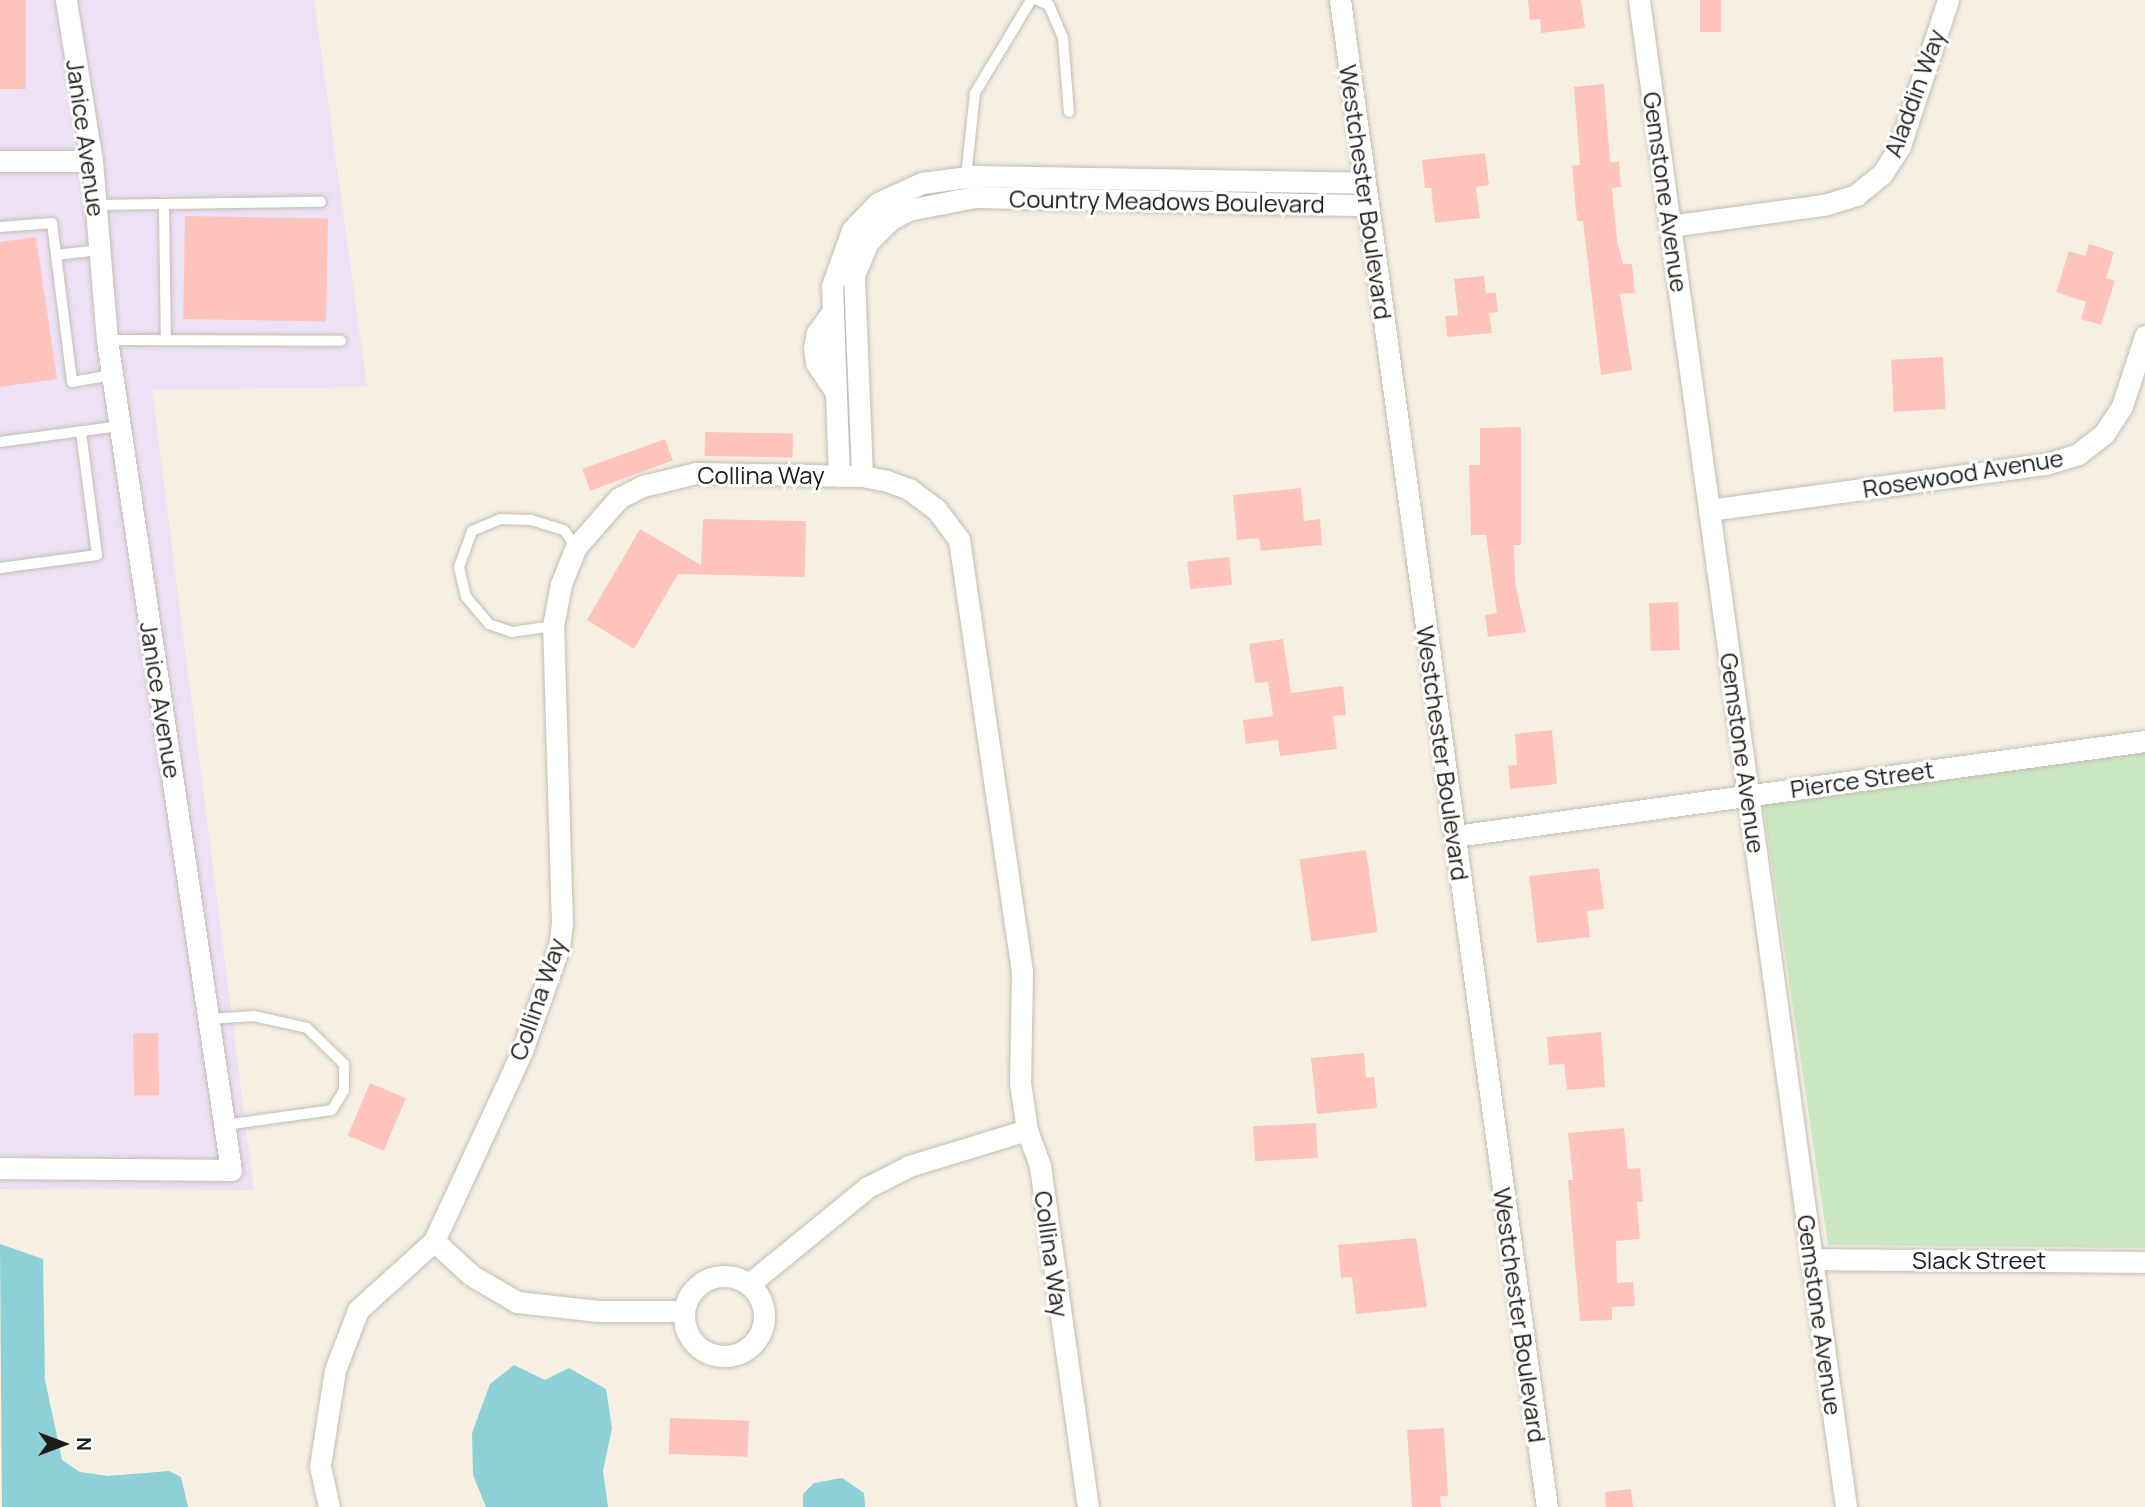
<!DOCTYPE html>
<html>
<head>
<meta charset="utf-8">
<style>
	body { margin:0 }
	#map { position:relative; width:2145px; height:1507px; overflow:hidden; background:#f6f0e3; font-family:Manrope,sans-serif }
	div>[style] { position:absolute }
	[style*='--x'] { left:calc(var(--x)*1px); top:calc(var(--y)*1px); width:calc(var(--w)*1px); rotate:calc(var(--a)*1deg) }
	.industrial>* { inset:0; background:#ede1f6 }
	.green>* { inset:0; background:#cbe7c2 }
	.water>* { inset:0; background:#8dd0d8 }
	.building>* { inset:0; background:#fec4bc; transform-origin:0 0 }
	.roads { filter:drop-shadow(0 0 2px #c3bdb1) drop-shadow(0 0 2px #c3bdb1) }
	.lane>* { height:10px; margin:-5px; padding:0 5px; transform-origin:5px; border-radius:5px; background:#fff }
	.street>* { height:21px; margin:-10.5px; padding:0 10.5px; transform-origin:10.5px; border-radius:10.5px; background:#fff }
	.street>.ring { margin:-10.5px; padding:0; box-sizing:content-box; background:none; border:21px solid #fff; border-radius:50% }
	span { translate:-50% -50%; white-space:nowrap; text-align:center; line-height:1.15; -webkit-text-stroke:6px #fff; paint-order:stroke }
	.street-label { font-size:24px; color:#1e1c17 }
	.north { position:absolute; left:28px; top:1409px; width:70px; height:70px; -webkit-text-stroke:5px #fff; paint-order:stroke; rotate:90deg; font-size:19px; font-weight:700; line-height:28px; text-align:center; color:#1e1c17 }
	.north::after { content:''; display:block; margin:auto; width:24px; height:32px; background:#1e1c17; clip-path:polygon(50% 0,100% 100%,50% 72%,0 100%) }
</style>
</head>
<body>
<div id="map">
	<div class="industrial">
		<i style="clip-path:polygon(0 0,314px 0,367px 387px,152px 390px,254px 1190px,0 1189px)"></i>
	</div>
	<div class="green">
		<i style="clip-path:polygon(2145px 751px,2145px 1248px,1828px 1245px,1763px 804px)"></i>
	</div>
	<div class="water">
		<i style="clip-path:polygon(0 1244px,43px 1259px,45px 1380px,62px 1460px,80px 1472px,108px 1476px,169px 1471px,181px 1477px,188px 1507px,2px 1507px)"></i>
		<i style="clip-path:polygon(514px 1365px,545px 1380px,569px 1368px,606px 1389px,612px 1428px,603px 1471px,608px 1507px,486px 1507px,473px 1475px,472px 1433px,490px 1384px)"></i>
		<i style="clip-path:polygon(842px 1478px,864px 1493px,865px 1507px,803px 1507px,803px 1494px,814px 1483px)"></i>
	</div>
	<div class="building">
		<i style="left:0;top:0;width:26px;height:89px"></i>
		<i style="clip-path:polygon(1528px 0,1581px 0,1585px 28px,1541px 33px,1540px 19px,1530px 20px)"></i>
		<i style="left:1700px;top:0;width:21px;height:32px"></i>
		<i style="clip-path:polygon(1604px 84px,1610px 162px,1619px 162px,1621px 187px,1612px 188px,1617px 241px,1623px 264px,1632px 264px,1635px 293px,1620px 294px,1632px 370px,1601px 375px,1583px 221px,1577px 221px,1572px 166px,1580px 165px,1574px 87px)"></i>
		<i style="clip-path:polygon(1485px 153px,1489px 185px,1476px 187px,1480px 218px,1435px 223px,1431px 188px,1425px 188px,1422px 160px)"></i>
		<i style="left:185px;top:216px;width:143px;height:103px;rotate:1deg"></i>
		<i style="clip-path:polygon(36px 237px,57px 379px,0 387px,0 242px)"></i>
		<i style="clip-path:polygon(2089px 244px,2114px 252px,2106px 278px,2115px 281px,2101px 325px,2081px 319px,2086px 302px,2056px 292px,2069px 251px,2085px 256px)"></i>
		<i style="clip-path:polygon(1484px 276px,1486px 293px,1496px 293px,1498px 312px,1489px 313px,1492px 333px,1447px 337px,1445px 316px,1458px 315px,1454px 279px)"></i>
		<i style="left:1943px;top:357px;width:52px;height:52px;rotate:87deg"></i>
		<i style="clip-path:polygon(1521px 427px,1521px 545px,1514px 545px,1515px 582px,1526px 632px,1488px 637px,1485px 615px,1497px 613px,1486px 535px,1471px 535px,1469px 465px,1480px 465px,1480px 428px)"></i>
		<i style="left:705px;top:432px;width:88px;height:24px;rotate:1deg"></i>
		<i style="left:665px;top:439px;width:23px;height:88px;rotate:70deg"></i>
		<i style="clip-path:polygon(1301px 488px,1304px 521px,1320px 519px,1322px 545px,1261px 551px,1259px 538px,1237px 540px,1233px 495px)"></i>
		<i style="clip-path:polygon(703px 519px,806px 521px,805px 577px,678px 574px,634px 649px,587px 620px,640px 529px,701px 565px)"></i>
		<i style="left:1229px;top:557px;width:28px;height:42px;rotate:84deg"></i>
		<i style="left:1678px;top:602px;width:48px;height:29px;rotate:88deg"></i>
		<i style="clip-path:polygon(1283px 639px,1291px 693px,1343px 686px,1346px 715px,1333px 716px,1337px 749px,1280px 756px,1278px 740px,1246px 744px,1243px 720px,1273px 716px,1268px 682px,1255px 683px,1249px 644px)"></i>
		<i style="clip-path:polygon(1552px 730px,1557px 784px,1510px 789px,1508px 766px,1517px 765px,1515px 734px)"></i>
		<i style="left:1366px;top:850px;width:83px;height:67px;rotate:82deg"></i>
		<i style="clip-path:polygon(1599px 868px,1604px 909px,1587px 911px,1590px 937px,1537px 943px,1529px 876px)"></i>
		<i style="clip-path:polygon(1601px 1032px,1605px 1087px,1567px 1090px,1564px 1064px,1549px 1065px,1547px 1037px)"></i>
		<i style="left:158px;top:1033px;width:62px;height:25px;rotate:89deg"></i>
		<i style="clip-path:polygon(1364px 1053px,1366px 1078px,1374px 1077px,1377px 1108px,1317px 1114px,1311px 1058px)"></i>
		<i style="left:370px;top:1083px;width:39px;height:57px;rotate:23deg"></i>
		<i style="left:1316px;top:1123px;width:35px;height:63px;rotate:87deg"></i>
		<i style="clip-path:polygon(1624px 1128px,1628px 1169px,1640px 1168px,1643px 1202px,1637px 1202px,1640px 1239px,1616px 1241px,1617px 1283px,1633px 1282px,1635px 1306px,1612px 1307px,1612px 1320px,1580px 1321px,1568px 1180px,1573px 1180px,1568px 1133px)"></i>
		<i style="clip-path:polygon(1416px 1238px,1427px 1307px,1356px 1314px,1352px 1277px,1341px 1278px,1338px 1245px)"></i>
		<i style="left:670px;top:1418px;width:79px;height:36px;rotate:2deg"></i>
		<i style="clip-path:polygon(1444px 1428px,1448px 1496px,1440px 1496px,1441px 1507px,1412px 1507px,1407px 1430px)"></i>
		<i style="clip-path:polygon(1631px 1489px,1633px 1507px,1606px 1507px,1605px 1492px)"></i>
	</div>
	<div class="roads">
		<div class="lane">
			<i style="--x:1037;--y:0;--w:13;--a:23"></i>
			<i style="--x:1049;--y:5;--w:36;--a:67"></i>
			<i style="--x:1063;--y:38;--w:74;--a:85.4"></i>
			<i style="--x:966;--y:177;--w:84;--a:-83.9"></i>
			<i style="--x:975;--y:93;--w:109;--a:-58.9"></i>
			<i style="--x:96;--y:205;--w:225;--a:-0.8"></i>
			<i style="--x:164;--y:205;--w:135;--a:89.2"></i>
			<i style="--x:0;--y:227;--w:52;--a:-4.4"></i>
			<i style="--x:52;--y:223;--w:160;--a:82.8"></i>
			<i style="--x:72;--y:382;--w:41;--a:-9.9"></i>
			<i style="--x:56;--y:255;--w:44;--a:-6.5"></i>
			<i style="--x:107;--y:340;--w:234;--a:0.2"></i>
			<i style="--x:0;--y:442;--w:121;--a:-7.6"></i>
			<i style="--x:0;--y:568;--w:98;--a:-7.6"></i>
			<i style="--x:97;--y:555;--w:125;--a:-97.4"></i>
			<i style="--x:553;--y:626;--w:41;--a:171.7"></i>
			<i style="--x:512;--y:632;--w:24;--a:-161"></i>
			<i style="--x:489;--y:624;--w:35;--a:-130"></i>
			<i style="--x:466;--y:597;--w:31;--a:-103"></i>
			<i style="--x:459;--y:567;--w:38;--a:-70"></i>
			<i style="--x:472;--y:531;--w:30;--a:-23"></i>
			<i style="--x:500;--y:519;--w:31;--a:2"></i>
			<i style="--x:531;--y:520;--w:34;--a:17"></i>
			<i style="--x:564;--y:530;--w:21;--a:55"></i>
			<i style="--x:209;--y:1019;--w:45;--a:-3.8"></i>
			<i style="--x:254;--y:1016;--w:54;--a:12.8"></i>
			<i style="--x:307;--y:1028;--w:52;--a:44.2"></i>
			<i style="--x:344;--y:1064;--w:26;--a:90"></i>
			<i style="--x:344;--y:1090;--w:23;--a:121"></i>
			<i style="--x:332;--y:1110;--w:108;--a:172"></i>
		</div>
		<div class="street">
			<i style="--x:1340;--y:0;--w:1521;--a:82.18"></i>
			<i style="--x:1639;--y:0;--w:1521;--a:82.18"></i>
			<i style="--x:0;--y:161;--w:92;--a:0"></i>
			<i style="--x:1670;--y:226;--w:155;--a:-7.8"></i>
			<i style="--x:1824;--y:205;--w:34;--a:-17"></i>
			<i style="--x:1856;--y:195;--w:33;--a:-39"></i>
			<i style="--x:1882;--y:174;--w:33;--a:-57"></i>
			<i style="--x:1900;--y:146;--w:154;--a:-71.8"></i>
			<i style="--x:833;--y:311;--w:27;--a:126"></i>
			<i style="--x:817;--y:333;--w:15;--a:101"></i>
			<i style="--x:814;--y:348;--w:15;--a:82"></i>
			<i style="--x:816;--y:363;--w:34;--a:56"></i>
			<i style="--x:839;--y:476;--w:190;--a:-92.1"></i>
			<i style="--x:832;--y:286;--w:59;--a:-70.3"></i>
			<i style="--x:852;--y:230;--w:37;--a:-46"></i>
			<i style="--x:878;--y:203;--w:48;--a:-24.4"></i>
			<i style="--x:922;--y:183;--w:52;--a:-7.7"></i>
			<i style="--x:974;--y:176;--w:391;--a:1"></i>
			<i style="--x:862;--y:476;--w:201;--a:-92.3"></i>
			<i style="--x:854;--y:275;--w:36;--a:-67"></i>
			<i style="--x:868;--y:242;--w:31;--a:-45"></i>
			<i style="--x:890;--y:220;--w:21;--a:-29"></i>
			<i style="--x:908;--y:210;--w:67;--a:-11.1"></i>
			<i style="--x:974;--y:197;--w:394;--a:1.2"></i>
			<i style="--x:1709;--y:510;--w:340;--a:-7.8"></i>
			<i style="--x:2046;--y:464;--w:34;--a:-17"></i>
			<i style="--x:2078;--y:454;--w:33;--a:-38"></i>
			<i style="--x:2104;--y:434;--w:33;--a:-57"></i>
			<i style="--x:2122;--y:406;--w:74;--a:-71.8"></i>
			<i style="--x:1455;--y:836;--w:697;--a:-7.84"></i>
			<i style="--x:0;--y:1168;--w:231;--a:0.5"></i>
			<i style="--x:231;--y:1170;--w:839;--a:-98.5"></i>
			<i style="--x:107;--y:340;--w:180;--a:-94.8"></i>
			<i style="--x:92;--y:161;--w:163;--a:-99.2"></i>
			<i style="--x:434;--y:1241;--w:50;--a:42.6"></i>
			<i style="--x:471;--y:1275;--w:53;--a:30.4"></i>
			<i style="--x:517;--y:1302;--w:82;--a:6.3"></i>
			<i style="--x:599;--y:1311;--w:84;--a:0"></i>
			<i style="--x:1812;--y:1259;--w:333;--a:0.5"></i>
			<i class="ring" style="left:684px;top:1276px;width:59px;height:59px"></i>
			<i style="--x:749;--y:1284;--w:154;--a:-39.2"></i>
			<i style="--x:868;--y:1187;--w:46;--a:-27.1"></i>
			<i style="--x:909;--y:1166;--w:123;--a:-17"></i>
			<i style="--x:329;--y:1507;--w:42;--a:-102.4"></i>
			<i style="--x:320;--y:1466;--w:97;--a:-81.1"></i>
			<i style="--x:335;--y:1370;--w:64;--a:-69"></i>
			<i style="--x:358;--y:1310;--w:103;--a:-42.2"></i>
			<i style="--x:434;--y:1241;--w:209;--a:-65.1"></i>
			<i style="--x:522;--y:1051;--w:110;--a:-70.4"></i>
			<i style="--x:559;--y:947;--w:23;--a:-83"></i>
			<i style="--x:562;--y:924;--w:298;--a:-91.7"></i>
			<i style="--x:553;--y:626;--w:43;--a:-79.2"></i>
			<i style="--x:561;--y:584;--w:40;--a:-68"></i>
			<i style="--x:576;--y:547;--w:65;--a:-48.7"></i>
			<i style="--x:619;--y:498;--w:27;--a:-27"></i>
			<i style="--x:643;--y:486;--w:55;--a:-13.8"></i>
			<i style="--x:696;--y:473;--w:166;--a:1"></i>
			<i style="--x:862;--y:476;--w:25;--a:11"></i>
			<i style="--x:887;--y:481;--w:23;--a:20"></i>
			<i style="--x:909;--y:489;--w:34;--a:37"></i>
			<i style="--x:936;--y:509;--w:39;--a:53"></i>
			<i style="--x:959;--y:540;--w:436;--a:81.7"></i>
			<i style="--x:1022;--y:971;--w:112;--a:91"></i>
			<i style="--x:1020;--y:1083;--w:48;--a:81.5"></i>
			<i style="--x:1027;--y:1130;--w:38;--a:70"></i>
			<i style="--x:1040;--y:1166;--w:344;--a:82"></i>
		</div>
	</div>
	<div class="street-label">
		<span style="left:1914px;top:93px;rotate:-70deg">Aladdin Way</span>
		<span style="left:86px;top:138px;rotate:82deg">Janice Avenue</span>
		<span style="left:1366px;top:192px;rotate:82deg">Westchester Boulevard</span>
		<span style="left:1666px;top:192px;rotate:82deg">Gemstone Avenue</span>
		<span style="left:1167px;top:201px;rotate:1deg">Country Meadows Boulevard</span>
		<span style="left:1963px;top:473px;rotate:-9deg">Rosewood Avenue</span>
		<span style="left:761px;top:475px">Collina Way</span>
		<span style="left:161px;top:700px;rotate:81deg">Janice Avenue</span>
		<span style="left:1443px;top:753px;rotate:82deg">Westchester Boulevard</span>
		<span style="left:1743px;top:753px;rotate:82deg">Gemstone Avenue</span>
		<span style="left:1862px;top:779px;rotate:-8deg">Pierce Street</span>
		<span style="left:537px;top:999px;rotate:-71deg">Collina Way</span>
		<span style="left:1052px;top:1254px;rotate:82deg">Collina Way</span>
		<span style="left:1979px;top:1260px">Slack Street</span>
		<span style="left:1520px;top:1315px;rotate:82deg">Westchester Boulevard</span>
		<span style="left:1820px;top:1315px;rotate:82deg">Gemstone Avenue</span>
	</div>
	<div class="north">N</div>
</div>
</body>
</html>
